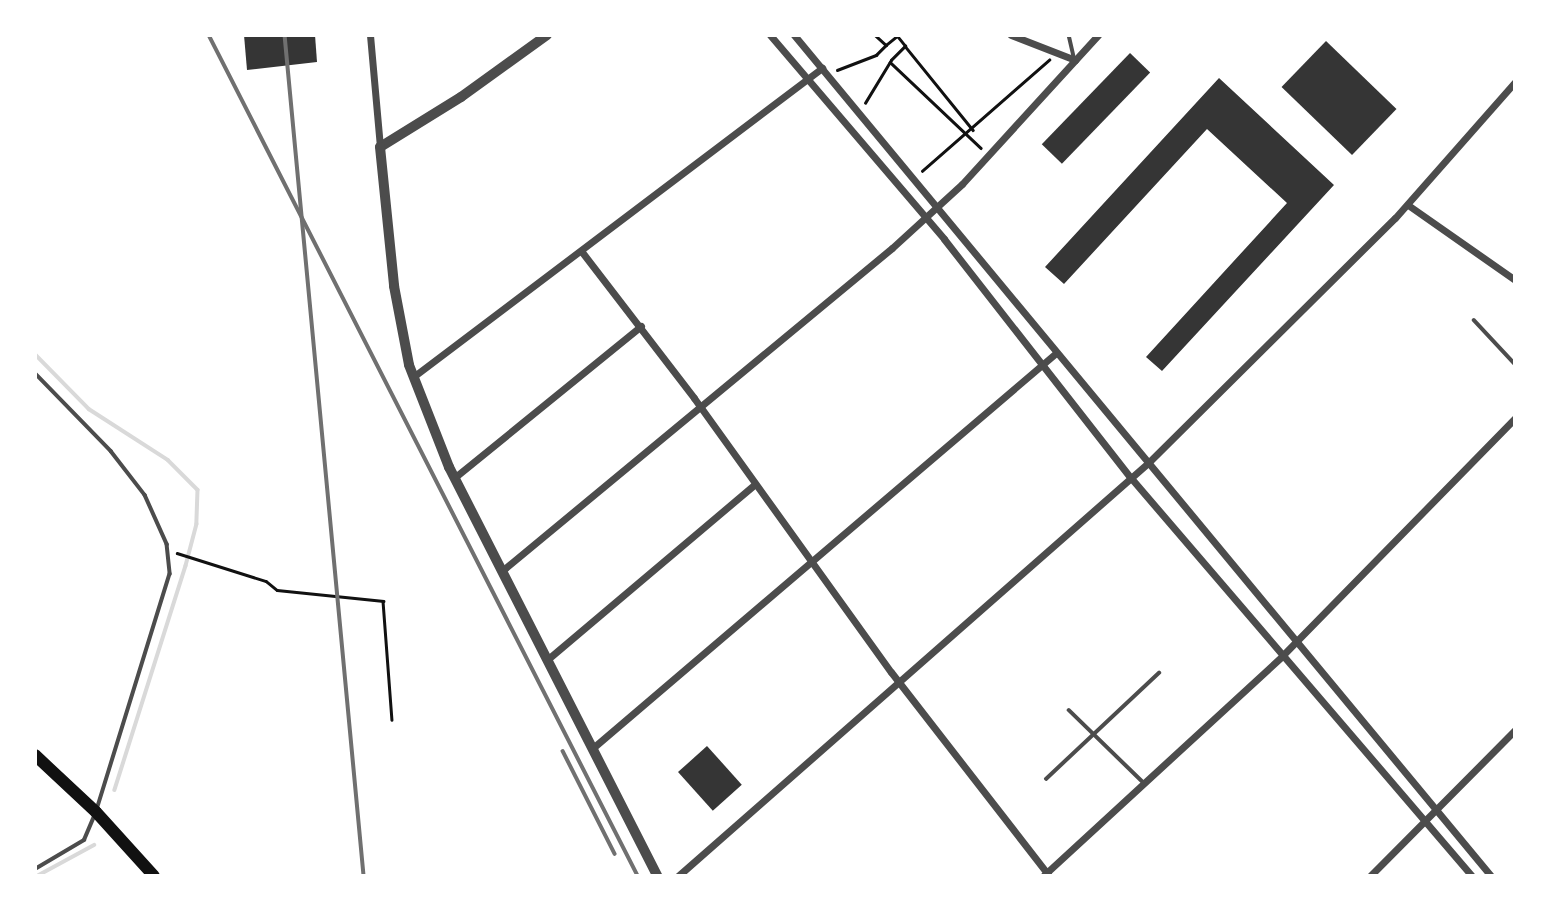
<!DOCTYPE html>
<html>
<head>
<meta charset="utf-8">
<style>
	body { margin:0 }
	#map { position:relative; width:1550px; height:911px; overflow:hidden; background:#fff; font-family:Quicksand,sans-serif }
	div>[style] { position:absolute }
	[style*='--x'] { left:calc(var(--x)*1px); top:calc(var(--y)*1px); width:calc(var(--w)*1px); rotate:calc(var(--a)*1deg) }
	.stream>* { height:3.5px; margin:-1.75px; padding:0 1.75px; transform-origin:1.75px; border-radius:1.75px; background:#d9d9d9 }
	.building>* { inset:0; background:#353535; transform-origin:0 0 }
	.path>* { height:2.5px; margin:-1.25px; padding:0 1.25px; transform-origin:1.25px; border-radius:1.25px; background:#111 }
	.service>* { height:3.5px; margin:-1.75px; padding:0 1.75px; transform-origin:1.75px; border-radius:1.75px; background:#4c4c4c }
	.minor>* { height:7px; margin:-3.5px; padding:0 3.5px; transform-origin:3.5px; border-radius:3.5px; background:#4c4c4c }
	.tertiary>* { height:10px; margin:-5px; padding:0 5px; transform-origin:5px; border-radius:5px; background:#4c4c4c }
	.primary>* { height:12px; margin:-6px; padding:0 6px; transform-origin:6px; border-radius:6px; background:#111 }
	.rail>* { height:3.5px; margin:-1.75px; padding:0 1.75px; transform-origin:1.75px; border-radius:1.75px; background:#707070 }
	span { translate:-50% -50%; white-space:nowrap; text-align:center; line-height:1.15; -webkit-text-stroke:6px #fff; paint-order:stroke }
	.frame { position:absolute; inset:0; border:37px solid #fff; pointer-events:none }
</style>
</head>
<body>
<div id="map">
	<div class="stream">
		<i style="--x:35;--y:354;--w:77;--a:45.5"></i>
		<i style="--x:89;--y:409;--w:94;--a:32.8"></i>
		<i style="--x:168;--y:460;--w:42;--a:45"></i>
		<i style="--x:198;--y:490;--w:34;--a:92"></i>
		<i style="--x:197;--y:524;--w:43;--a:104.7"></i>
		<i style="--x:186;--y:566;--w:235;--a:107.6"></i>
		<i style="--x:37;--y:876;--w:65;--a:-28.5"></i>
	</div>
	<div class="building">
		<i style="clip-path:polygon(244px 35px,315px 35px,317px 62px,247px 70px)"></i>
		<i style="left:1326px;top:41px;width:98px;height:64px;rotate:44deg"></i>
		<i style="left:1130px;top:53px;width:28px;height:127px;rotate:44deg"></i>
		<i style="clip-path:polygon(1219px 78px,1334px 185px,1162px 371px,1146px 357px,1287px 203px,1207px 129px,1064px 284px,1045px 267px)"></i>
		<i style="left:707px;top:746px;width:52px;height:39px;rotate:48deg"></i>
	</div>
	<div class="path">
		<i style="--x:875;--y:35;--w:15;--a:42"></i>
		<i style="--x:886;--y:45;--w:13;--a:-39"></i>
		<i style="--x:905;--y:46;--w:108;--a:51"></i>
		<i style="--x:890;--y:62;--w:125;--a:43.4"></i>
		<i style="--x:837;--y:70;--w:42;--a:-21"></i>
		<i style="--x:876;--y:55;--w:14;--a:-45"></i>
		<i style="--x:865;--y:103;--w:50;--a:-58.8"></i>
		<i style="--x:891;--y:60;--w:20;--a:-45"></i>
		<i style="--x:905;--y:46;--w:13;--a:-129"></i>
		<i style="--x:922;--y:171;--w:169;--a:-41.2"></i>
		<i style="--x:177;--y:553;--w:93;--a:17.5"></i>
		<i style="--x:266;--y:581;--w:14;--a:39"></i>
		<i style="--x:277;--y:590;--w:107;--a:5.9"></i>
		<i style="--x:383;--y:601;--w:119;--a:85.7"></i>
	</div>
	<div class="service">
		<i style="--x:1069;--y:35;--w:26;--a:77"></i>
		<i style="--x:1474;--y:320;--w:60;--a:47"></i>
		<i style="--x:35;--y:373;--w:109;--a:45.7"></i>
		<i style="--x:111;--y:451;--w:56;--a:52.3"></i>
		<i style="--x:145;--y:495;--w:54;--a:65.8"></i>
		<i style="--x:167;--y:544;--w:30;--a:84"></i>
		<i style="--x:170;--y:574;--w:244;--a:107.2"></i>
		<i style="--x:1069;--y:710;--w:105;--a:44.2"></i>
		<i style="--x:1046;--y:779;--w:155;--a:-43.2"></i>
		<i style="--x:35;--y:869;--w:57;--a:-30.6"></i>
		<i style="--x:84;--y:840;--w:28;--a:-67"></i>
	</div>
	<div class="minor">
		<i style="--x:370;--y:35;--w:112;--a:84.9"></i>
		<i style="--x:770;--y:35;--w:268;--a:49.5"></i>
		<i style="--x:944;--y:239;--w:303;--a:52"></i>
		<i style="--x:1131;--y:478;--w:524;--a:49.41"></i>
		<i style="--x:794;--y:35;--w:1092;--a:50.35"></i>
		<i style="--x:1011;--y:35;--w:69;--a:21.3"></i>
		<i style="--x:1408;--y:205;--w:131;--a:35"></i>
		<i style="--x:582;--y:252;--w:184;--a:52.5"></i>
		<i style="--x:694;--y:398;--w:337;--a:54.3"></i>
		<i style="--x:891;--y:672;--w:258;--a:52.2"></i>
		<i style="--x:413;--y:377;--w:513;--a:-37.07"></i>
		<i style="--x:454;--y:478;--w:241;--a:-39.1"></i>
		<i style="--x:503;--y:570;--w:505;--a:-39.62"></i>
		<i style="--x:892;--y:248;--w:95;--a:-42.4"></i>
		<i style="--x:962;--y:184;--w:202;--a:-47.6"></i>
		<i style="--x:548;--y:659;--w:270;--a:-40.2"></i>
		<i style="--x:594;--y:747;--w:607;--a:-40.46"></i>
		<i style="--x:678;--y:876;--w:627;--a:-41.31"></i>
		<i style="--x:1149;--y:462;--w:346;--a:-44.8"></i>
		<i style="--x:1395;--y:218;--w:181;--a:-48.6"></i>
		<i style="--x:1043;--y:876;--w:326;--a:-42.6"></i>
		<i style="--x:1283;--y:655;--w:332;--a:-45.6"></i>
		<i style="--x:1370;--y:876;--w:206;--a:-45.2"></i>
	</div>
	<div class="tertiary">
		<i style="--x:547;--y:35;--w:106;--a:144.2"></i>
		<i style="--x:461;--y:97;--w:95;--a:148.3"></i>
		<i style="--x:380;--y:147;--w:140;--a:84.2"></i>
		<i style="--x:394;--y:286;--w:80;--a:79.2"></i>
		<i style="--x:409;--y:365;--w:110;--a:68.6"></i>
		<i style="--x:449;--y:467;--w:459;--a:63"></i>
	</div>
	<div class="primary">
		<i style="--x:35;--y:755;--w:83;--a:43.1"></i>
		<i style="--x:96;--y:812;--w:86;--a:47.8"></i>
	</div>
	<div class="rail">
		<i style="--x:209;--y:35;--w:944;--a:62.97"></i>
		<i style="--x:285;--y:35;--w:845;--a:84.63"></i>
		<i style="--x:563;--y:751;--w:115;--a:63.2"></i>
	</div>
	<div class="frame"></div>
</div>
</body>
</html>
